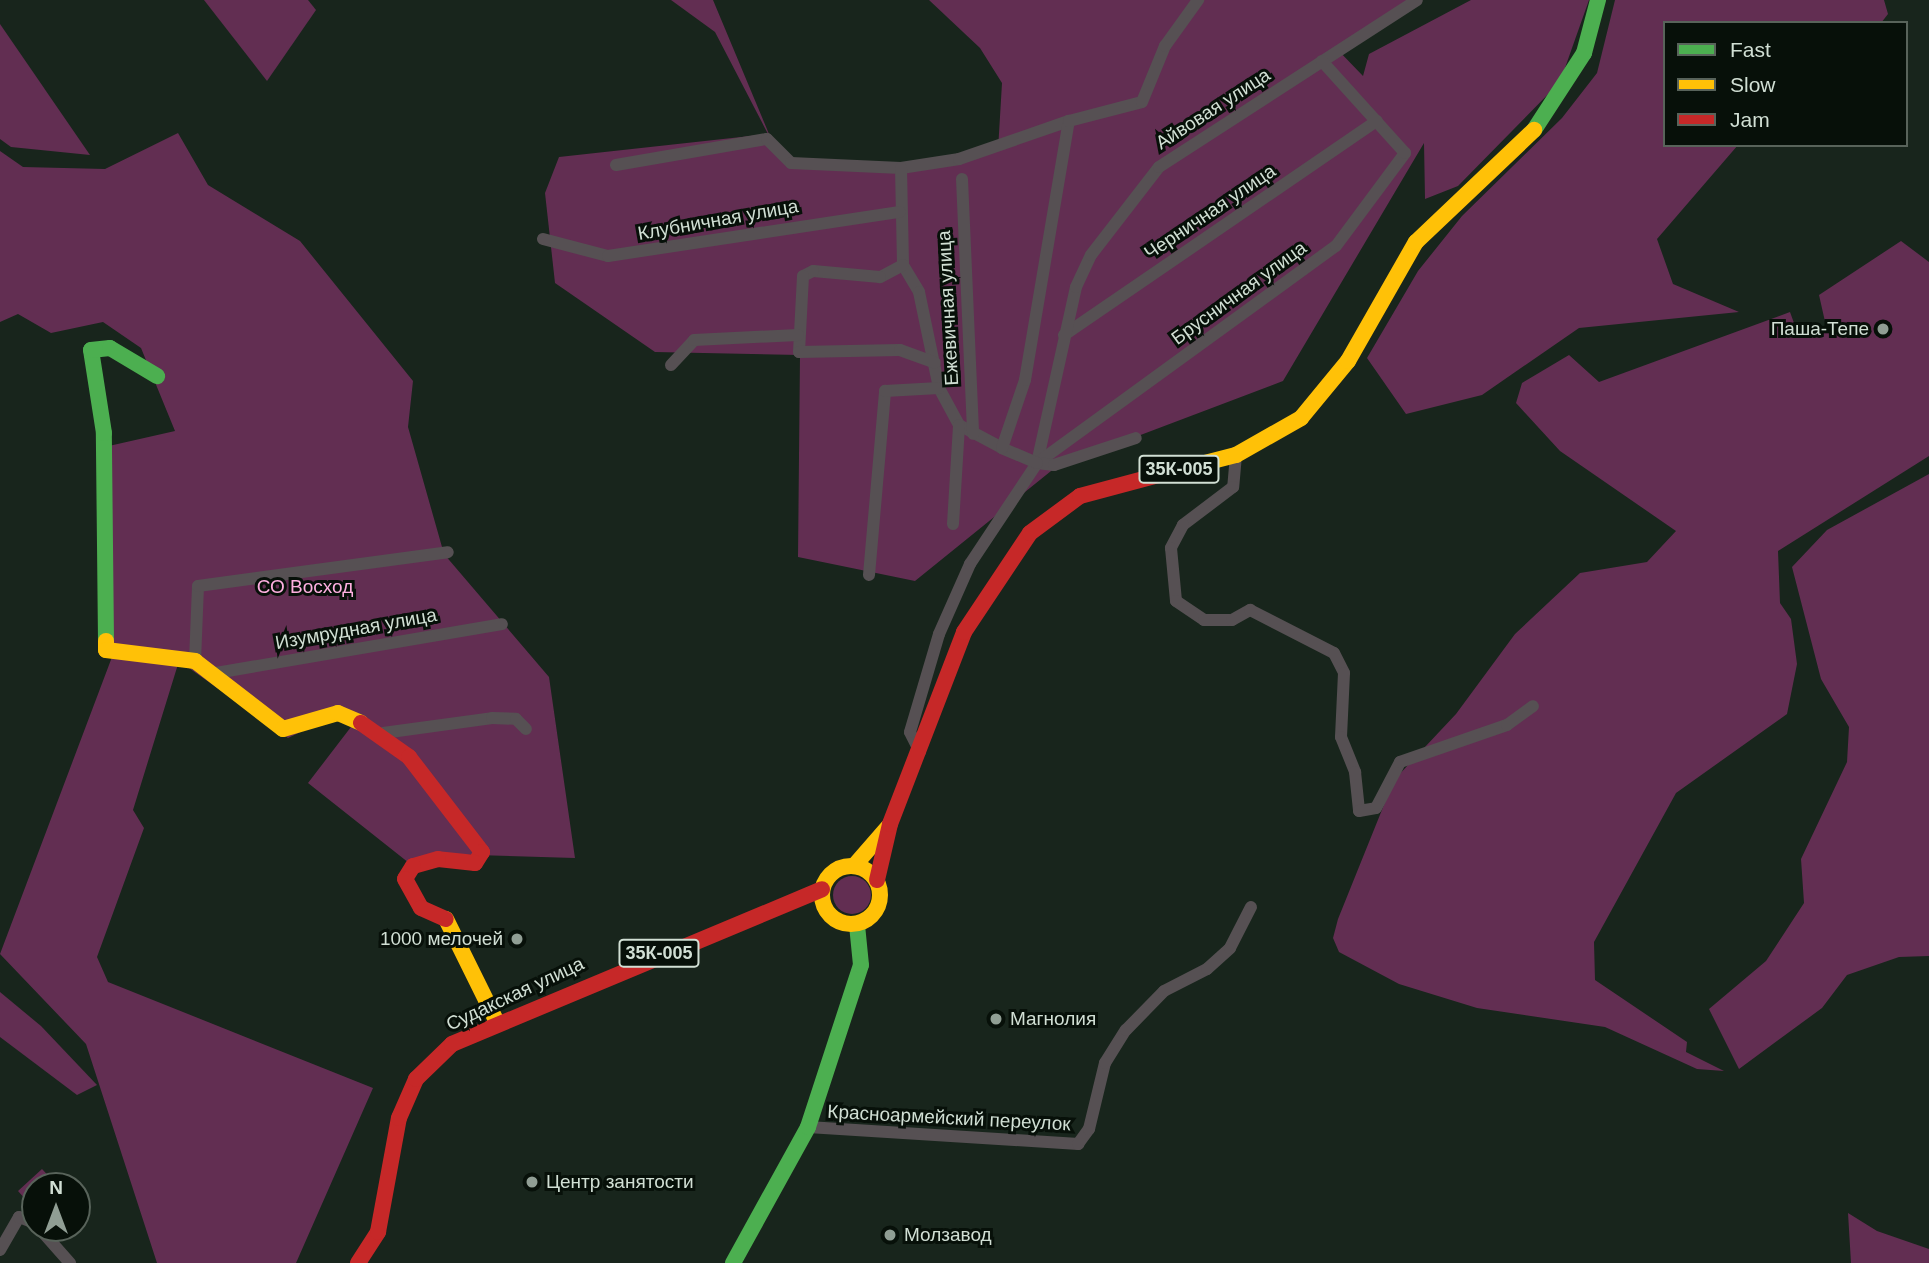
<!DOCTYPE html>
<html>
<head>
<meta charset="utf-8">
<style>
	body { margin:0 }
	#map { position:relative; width:1929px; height:1263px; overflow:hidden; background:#18251c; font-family:Helvetica,sans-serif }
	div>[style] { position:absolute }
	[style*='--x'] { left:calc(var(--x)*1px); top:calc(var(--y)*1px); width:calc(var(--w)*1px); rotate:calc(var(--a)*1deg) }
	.green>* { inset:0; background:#622e52 }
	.round { border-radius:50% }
	.street>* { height:12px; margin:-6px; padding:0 6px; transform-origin:6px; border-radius:6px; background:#565053 }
	.fast>* { height:16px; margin:-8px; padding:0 8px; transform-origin:8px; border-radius:8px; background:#4caf50 }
	.slow>* { height:16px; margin:-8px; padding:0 8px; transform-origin:8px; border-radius:8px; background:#ffc107 }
	.slow>.ring { margin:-8px; padding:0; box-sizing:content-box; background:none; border:16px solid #ffc107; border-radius:50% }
	.jam>* { height:16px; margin:-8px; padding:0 8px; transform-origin:8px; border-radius:8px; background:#c62828 }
	.dots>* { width:19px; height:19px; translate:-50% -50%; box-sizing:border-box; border:4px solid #071009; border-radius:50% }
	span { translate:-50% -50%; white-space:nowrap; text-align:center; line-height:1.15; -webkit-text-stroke:6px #071009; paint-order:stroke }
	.shield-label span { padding:2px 5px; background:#071009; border:2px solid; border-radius:5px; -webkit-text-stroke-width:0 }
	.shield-label { font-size:18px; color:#d1dfd4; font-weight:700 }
	.street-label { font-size:19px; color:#d1dfd4 }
	.poi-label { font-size:19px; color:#d1dfd4 }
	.right { translate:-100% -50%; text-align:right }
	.left { translate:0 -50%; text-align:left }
	.park-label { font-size:19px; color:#feafe0 }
	.legend { position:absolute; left:1663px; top:21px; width:245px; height:126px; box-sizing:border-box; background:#071009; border:2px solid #58635a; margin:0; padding:9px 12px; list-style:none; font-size:21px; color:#d1dfd4 }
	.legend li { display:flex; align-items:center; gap:14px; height:35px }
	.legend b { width:35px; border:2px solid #58635a }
	.north { position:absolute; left:21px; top:1172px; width:70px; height:70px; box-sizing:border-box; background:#071009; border:2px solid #58635a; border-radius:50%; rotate:0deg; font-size:19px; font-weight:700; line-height:28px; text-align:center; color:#d1dfd4 }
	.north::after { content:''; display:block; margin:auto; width:24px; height:32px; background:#909e94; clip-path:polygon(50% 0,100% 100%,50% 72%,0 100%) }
</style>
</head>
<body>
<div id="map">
	<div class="green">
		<i style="clip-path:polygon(204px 0,308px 0,316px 10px,267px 81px)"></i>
		<i style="clip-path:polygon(671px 0,713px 0,769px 134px,795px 167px,911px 170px,998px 150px,1002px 83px,980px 48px,929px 0,1409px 0,1336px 48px,1363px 76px,1369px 54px,1471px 0,1589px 0,1560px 82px,1458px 186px,1425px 199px,1424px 143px,1283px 381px,1056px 467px,915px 581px,798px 557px,800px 355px,655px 352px,555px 283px,545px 193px,559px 157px,768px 134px,715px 32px)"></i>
		<i style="clip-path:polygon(1615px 0,1884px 0,1888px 14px,1881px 23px,1665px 23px,1665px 145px,1738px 145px,1657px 239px,1673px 284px,1739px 312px,1579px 328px,1482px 395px,1406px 414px,1367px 358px,1418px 271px,1462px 216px,1562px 118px,1597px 73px)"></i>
		<i style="clip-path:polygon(0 24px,90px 155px,11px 147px,0 139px)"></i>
		<i style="clip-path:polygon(178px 133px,208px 185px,300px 241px,413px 381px,408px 427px,444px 554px,549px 677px,575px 858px,441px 854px,409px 863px,308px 783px,354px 723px,336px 715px,288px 738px,179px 661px,133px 810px,144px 828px,97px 957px,108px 982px,373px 1088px,296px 1263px,157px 1263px,86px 1044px,0 954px,112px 657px,100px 448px,175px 431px,141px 348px,103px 322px,51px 333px,18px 314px,0 322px,0 151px,23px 167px,105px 169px)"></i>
		<i style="clip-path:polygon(1901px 241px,1929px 262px,1929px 456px,1778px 551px,1780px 603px,1791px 619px,1797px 664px,1787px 714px,1676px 793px,1594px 942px,1595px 980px,1687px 1042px,1686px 1052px,1724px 1071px,1697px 1069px,1605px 1027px,1477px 1008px,1399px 984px,1339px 952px,1333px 938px,1338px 919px,1394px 780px,1456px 714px,1515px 634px,1580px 573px,1647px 562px,1676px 531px,1560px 451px,1516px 403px,1522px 383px,1569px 355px,1599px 382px,1790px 312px,1798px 334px,1826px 326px,1819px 295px)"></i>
		<i style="clip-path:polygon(1929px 474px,1929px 956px,1899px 957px,1847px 975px,1822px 1008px,1739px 1069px,1709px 1009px,1766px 961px,1804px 903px,1801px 859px,1847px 762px,1849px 727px,1821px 679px,1792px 567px,1827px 530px)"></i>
		<i class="round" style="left:833px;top:876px;width:38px;height:38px"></i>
		<i style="clip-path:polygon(0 992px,41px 1026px,97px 1085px,77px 1095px,0 1037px)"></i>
		<i style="clip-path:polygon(42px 1169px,58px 1186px,35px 1186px,35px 1210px,18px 1191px)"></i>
		<i style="clip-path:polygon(1848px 1213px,1877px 1231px,1929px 1249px,1929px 1263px,1851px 1263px)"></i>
	</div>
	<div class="street">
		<i style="--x:616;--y:165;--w:153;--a:-9.8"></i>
		<i style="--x:767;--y:139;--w:34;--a:45"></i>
		<i style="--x:791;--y:163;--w:110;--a:2.6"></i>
		<i style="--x:901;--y:168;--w:59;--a:-8.8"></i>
		<i style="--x:959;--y:159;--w:116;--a:-19.1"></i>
		<i style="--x:901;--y:168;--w:97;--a:88.8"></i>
		<i style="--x:903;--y:265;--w:31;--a:59"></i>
		<i style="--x:919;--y:292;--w:98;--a:78.2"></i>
		<i style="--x:939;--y:388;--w:42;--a:61.6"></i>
		<i style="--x:959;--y:425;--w:49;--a:28.1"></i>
		<i style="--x:962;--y:179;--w:255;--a:87.5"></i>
		<i style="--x:543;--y:239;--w:67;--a:14.7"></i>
		<i style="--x:608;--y:256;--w:295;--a:-8.6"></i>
		<i style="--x:903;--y:265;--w:26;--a:152"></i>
		<i style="--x:880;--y:277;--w:67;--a:-174.9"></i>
		<i style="--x:813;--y:271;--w:11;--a:153"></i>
		<i style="--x:803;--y:276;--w:76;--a:93"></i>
		<i style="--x:799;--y:352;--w:101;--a:-1.1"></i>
		<i style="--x:900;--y:350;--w:37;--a:20"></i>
		<i style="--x:1064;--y:335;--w:379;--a:-34.4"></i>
		<i style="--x:671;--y:365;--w:34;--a:-47"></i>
		<i style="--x:694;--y:340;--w:104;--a:-2.8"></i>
		<i style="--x:1236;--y:455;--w:32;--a:95"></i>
		<i style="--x:1233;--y:487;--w:63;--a:142.8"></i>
		<i style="--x:1183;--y:525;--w:26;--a:118"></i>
		<i style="--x:1171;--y:548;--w:53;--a:84.6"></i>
		<i style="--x:1176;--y:601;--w:34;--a:34"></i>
		<i style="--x:1204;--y:620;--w:28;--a:0"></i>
		<i style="--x:1232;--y:620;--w:21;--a:-29"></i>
		<i style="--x:1250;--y:610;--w:94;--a:27.1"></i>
		<i style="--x:1334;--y:653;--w:22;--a:63"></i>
		<i style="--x:1344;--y:673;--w:64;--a:92.7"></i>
		<i style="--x:1341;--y:737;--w:38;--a:68"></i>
		<i style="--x:1355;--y:772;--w:39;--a:84"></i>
		<i style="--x:1359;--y:811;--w:17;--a:-10"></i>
		<i style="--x:1376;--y:808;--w:52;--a:-62.4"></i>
		<i style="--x:1400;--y:762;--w:113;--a:-19.1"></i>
		<i style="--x:1507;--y:725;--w:32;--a:-36"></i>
		<i style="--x:1037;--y:463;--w:180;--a:-77.5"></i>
		<i style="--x:1076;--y:287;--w:35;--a:-65"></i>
		<i style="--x:1091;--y:255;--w:111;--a:-52.3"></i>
		<i style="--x:1159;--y:167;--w:307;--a:-32.9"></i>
		<i style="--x:1037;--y:463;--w:369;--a:-36"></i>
		<i style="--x:1336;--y:246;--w:116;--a:-53.4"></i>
		<i style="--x:1405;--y:153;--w:124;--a:-132.1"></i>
		<i style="--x:1037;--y:463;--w:17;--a:7"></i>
		<i style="--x:1054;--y:465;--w:86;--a:-18.2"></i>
		<i style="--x:953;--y:524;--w:99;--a:-86.5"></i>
		<i style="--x:869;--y:575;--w:185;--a:-85"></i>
		<i style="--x:885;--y:391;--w:54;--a:-3.2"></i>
		<i style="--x:195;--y:661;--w:75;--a:-87.7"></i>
		<i style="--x:198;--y:586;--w:252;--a:-7.7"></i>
		<i style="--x:216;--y:673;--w:290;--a:-9.7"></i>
		<i style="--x:383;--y:733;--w:110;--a:-7.8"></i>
		<i style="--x:492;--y:718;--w:24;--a:2"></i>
		<i style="--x:516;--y:719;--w:14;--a:45"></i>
		<i style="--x:920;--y:752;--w:22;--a:-117"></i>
		<i style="--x:910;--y:732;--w:102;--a:-73.5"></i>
		<i style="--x:939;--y:634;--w:77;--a:-66.1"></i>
		<i style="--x:970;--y:564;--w:121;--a:-56.4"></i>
		<i style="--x:1037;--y:463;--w:38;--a:-157"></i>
		<i style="--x:1002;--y:448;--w:72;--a:-71.3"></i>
		<i style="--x:1025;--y:380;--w:263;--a:-80.4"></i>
		<i style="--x:1069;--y:121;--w:75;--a:-14.6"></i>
		<i style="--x:1142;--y:102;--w:61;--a:-67.7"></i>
		<i style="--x:1165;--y:46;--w:57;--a:-54.3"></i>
		<i style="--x:808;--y:1127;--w:271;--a:3.6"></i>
		<i style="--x:1078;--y:1144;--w:19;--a:-54"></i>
		<i style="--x:1089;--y:1129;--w:68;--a:-76.4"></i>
		<i style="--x:1105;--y:1063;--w:39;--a:-58"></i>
		<i style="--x:1126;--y:1030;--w:54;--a:-45.7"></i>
		<i style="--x:1164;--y:991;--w:48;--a:-27.1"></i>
		<i style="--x:1207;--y:969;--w:31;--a:-42"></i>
		<i style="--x:1230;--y:948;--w:46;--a:-62.9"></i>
		<i style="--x:39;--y:1228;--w:47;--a:48.5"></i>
		<i style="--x:0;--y:1250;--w:38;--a:-60"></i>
		<i style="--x:19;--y:1217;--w:17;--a:21"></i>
	</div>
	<div class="fast">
		<i style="--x:1534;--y:130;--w:92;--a:-57"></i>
		<i style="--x:1584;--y:53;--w:55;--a:-75.2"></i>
		<i style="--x:106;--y:641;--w:208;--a:-90.6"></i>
		<i style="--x:104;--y:433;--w:84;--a:-98.9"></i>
		<i style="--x:91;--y:350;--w:19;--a:-6"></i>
		<i style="--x:110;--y:348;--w:55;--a:30.8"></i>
		<i style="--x:733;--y:1263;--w:155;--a:-61.1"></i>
		<i style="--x:808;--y:1127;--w:170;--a:-71.9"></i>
		<i style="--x:861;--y:965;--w:40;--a:-95.7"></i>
	</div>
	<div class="slow">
		<i style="--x:1166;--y:473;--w:72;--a:-14.4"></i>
		<i style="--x:1236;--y:455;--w:75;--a:-29.6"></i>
		<i style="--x:1301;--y:418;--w:74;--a:-50.5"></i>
		<i style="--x:1348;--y:361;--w:137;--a:-60.3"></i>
		<i style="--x:1416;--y:242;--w:163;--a:-43.5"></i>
		<i style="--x:106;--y:641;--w:9;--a:90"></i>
		<i style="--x:106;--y:650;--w:90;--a:7"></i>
		<i style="--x:195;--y:661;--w:111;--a:37.7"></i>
		<i style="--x:283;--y:729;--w:57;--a:-16.2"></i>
		<i style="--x:338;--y:713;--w:25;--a:23"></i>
		<i style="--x:854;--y:866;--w:52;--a:-48.9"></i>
		<i class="ring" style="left:822px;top:866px;width:42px;height:42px"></i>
		<i style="--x:446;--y:919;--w:115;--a:63.7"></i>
	</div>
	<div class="jam">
		<i style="--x:361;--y:723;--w:59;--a:35.3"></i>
		<i style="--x:409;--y:757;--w:120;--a:52.5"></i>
		<i style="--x:482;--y:852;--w:13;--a:122"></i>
		<i style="--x:475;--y:863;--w:37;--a:-174"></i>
		<i style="--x:438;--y:859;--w:26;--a:164"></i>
		<i style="--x:413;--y:866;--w:15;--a:122"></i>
		<i style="--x:405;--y:879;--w:33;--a:61"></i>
		<i style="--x:421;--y:908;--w:27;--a:24"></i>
		<i style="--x:877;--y:880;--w:57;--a:-76.9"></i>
		<i style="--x:890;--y:824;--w:206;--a:-68.9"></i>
		<i style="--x:964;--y:632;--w:119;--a:-56.3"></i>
		<i style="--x:1030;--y:533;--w:62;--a:-36.5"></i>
		<i style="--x:1080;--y:496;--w:89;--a:-15"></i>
		<i style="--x:358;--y:1263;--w:37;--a:-57"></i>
		<i style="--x:378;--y:1232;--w:116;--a:-79.6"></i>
		<i style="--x:399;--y:1118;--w:43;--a:-66.4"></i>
		<i style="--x:416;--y:1079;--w:50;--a:-44.2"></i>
		<i style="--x:452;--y:1044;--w:401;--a:-22.7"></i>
	</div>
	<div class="dots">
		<i style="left:1883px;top:329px;background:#909e94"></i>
		<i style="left:517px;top:939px;background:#909e94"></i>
		<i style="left:996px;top:1019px;background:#909e94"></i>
		<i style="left:532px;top:1182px;background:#909e94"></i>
		<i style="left:890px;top:1235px;background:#909e94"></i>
	</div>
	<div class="shield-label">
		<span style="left:1179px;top:469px">35К-005</span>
		<span style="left:659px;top:953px">35К-005</span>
	</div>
	<div class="street-label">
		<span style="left:1213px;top:109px;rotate:-33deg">Айвовая улица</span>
		<span style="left:1210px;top:212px;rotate:-34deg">Черничная улица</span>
		<span style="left:718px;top:220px;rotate:-10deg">Клубничная улица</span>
		<span style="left:1239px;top:293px;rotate:-36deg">Брусничная улица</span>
		<span style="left:948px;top:308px;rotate:-93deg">Ежевичная улица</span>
		<span style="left:356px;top:629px;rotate:-10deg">Изумрудная улица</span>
		<span style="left:515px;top:994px;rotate:-25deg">Судакская улица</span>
		<span style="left:949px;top:1118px;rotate:3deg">Красноармейский переулок</span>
	</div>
	<div class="poi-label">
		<span class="right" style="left:1869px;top:329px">Паша-Тепе</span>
		<span class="right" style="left:503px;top:939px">1000 мелочей</span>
		<span class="left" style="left:1010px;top:1019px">Магнолия</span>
		<span class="left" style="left:546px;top:1182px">Центр занятости</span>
		<span class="left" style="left:904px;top:1235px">Молзавод</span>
	</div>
	<div class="park-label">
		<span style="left:305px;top:587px">СО Восход</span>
	</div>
	<ul class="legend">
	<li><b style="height:9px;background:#4caf50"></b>Fast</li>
	<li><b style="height:9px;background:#ffc107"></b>Slow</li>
	<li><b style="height:9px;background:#c62828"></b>Jam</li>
	</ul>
	<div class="north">N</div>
</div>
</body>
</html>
